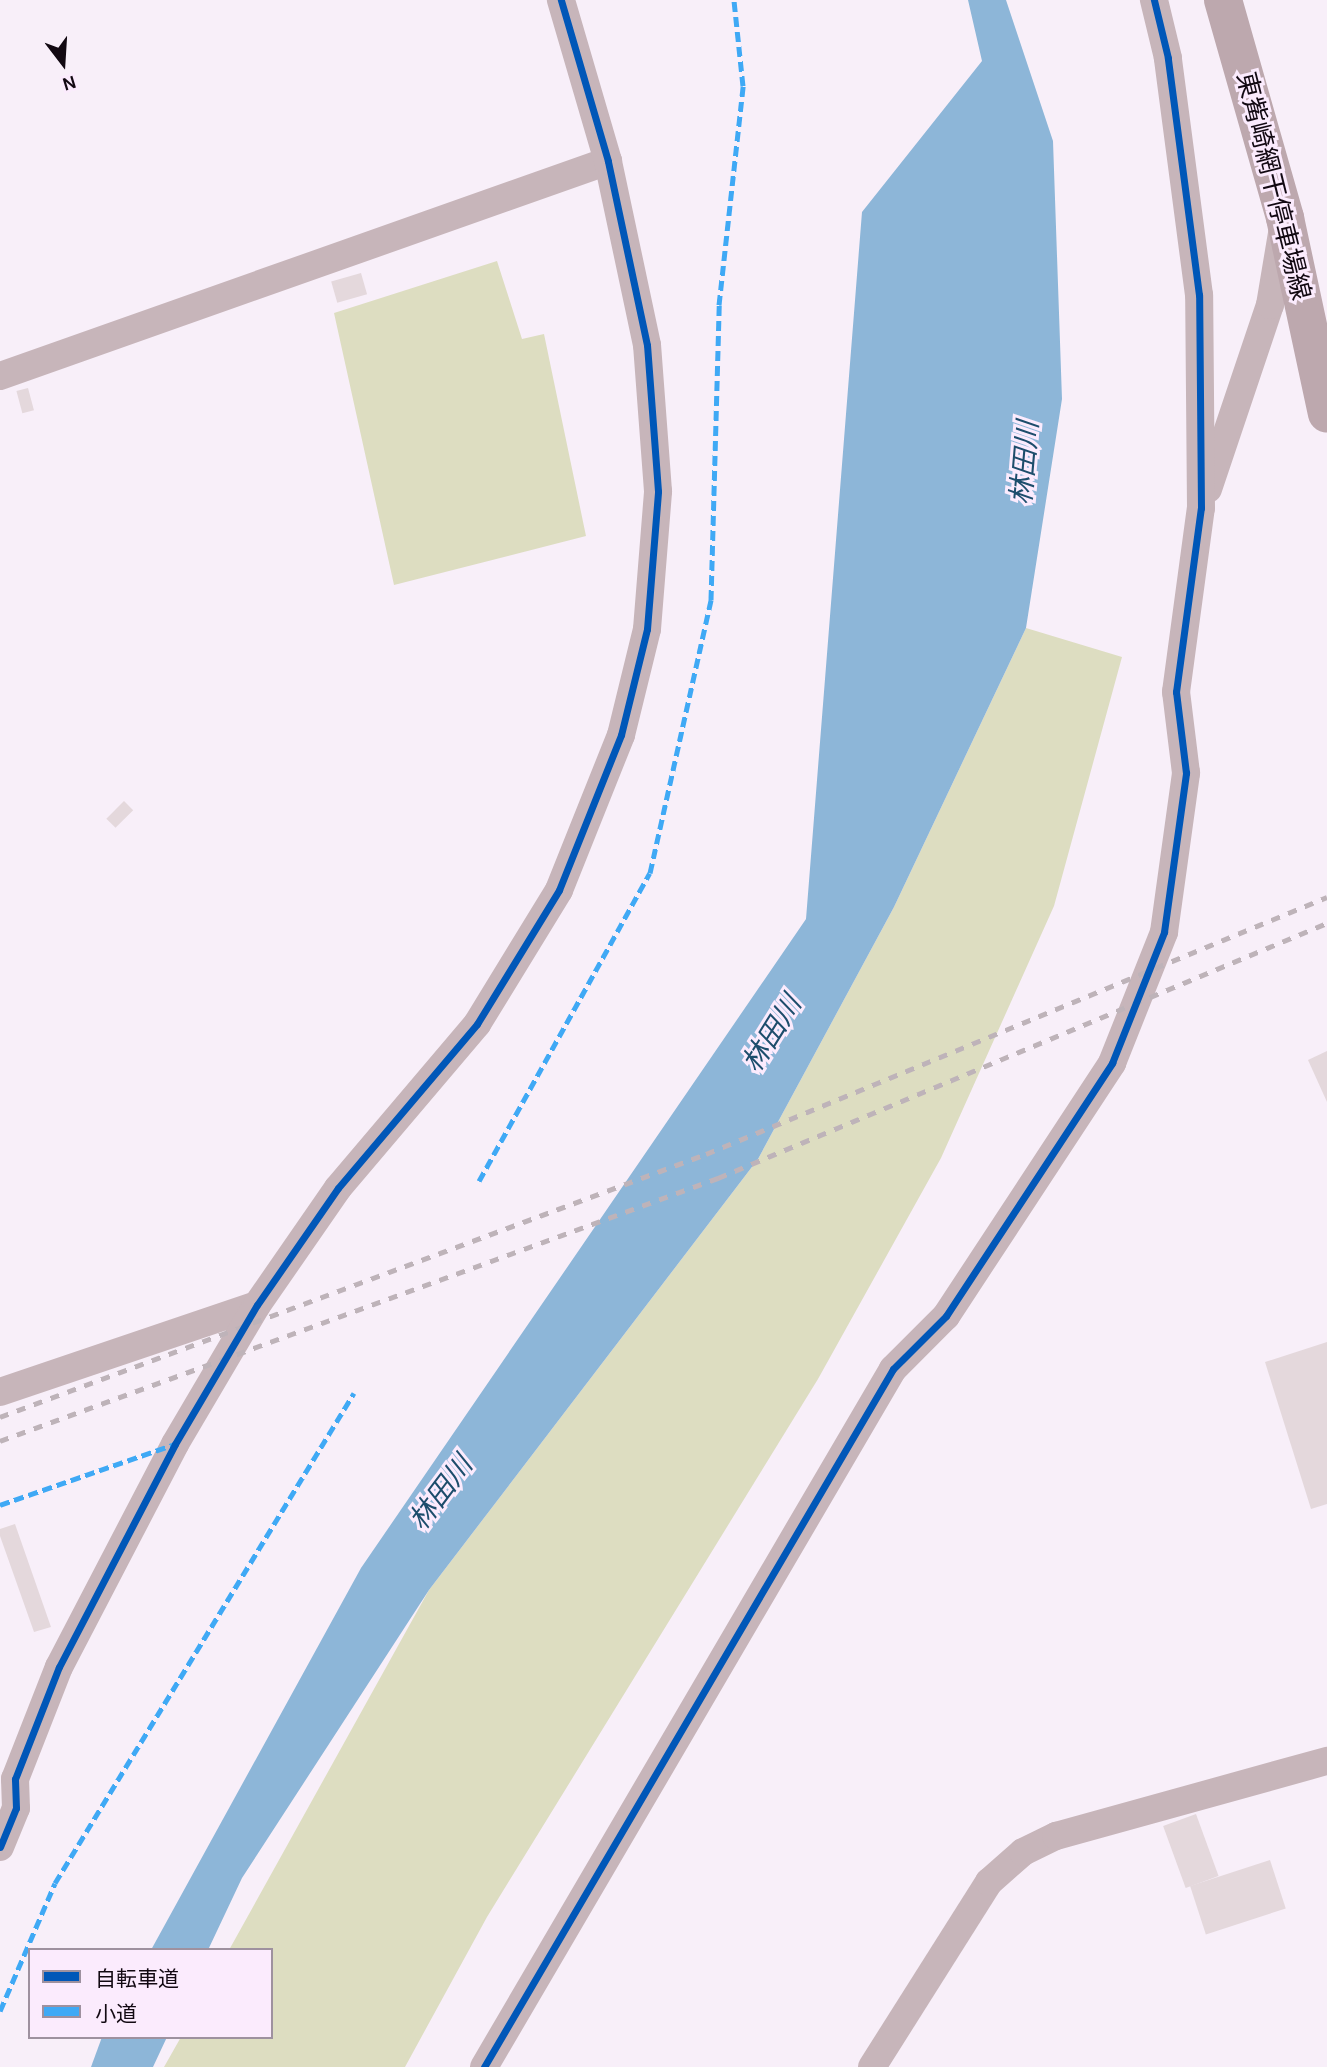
<!DOCTYPE html>
<html>
<head>
<meta charset="utf-8">
<style>
	body { margin:0 }
	#map { position:relative; width:1327px; height:2067px; overflow:hidden; background:#f8eff9; font-family:Karla,"Noto Sans JP",sans-serif }
	div>[style] { position:absolute }
	[style*='--x'] { left:calc(var(--x)*1px); top:calc(var(--y)*1px); width:calc(var(--w)*1px); rotate:calc(var(--a)*1deg) }
	.green>* { inset:0; background:#ddddc1 }
	.water>* { inset:0; background:#8db6d8 }
	.building>* { inset:0; background:#e4d8dc; transform-origin:0 0 }
	.street>* { height:28px; margin:-14px; padding:0 14px; transform-origin:14px; border-radius:14px; background:#c7b5ba }
	.secondary>* { height:38px; margin:-19px; padding:0 19px; transform-origin:19px; border-radius:19px; background:#bda8ae }
	.rail>* { height:5px; margin-top:-2.5px; transform-origin:0; background:repeating-linear-gradient(90deg,#beb3b9 0 9px,transparent 0 18px) }
	.quiet>* { height:5px; margin-top:-2.5px; transform-origin:0; background:repeating-linear-gradient(90deg,#3fa9f5 0 10px,transparent 0 15px) }
	.cycleway>* { height:7px; margin:-3.5px; padding:0 3.5px; transform-origin:3.5px; border-radius:3.5px; background:#0057b8 }
	span { translate:-50% -50%; white-space:nowrap; text-align:center; line-height:1.15; -webkit-text-stroke:6px #fbebfd; paint-order:stroke }
	.street-label { font-size:26px; color:#120912 }
	.water-label { font-size:28px; color:#1d4d6c; font-style:italic }
	.legend { position:absolute; left:28px; top:1948px; width:245px; height:91px; box-sizing:border-box; background:#fbebfd; border:2px solid #9e919f; margin:0; padding:9px 12px; list-style:none; font-size:21px; color:#120912 }
	.legend li { display:flex; align-items:center; gap:14px; height:35px }
	.legend b { width:35px; border:2px solid #9e919f }
	.north { position:absolute; left:28px; top:28px; width:70px; height:70px; -webkit-text-stroke:5px #fbebfd; paint-order:stroke; rotate:163deg; font-size:19px; font-weight:700; line-height:28px; text-align:center; color:#120912 }
	.north::after { content:''; display:block; margin:auto; width:24px; height:32px; background:#120912; clip-path:polygon(50% 0,100% 100%,50% 72%,0 100%) }
</style>
</head>
<body>
<div id="map">
	<div class="green">
		<i style="clip-path:polygon(497px 261px,522px 339px,544px 334px,586px 536px,394px 585px,334px 313px)"></i>
		<i style="clip-path:polygon(1026px 628px,1122px 657px,1054px 906px,941px 1158px,818px 1379px,487px 1917px,405px 2067px,164px 2067px,181px 2037px,271px 2037px,271px 1950px,229px 1950px,429px 1590px,758px 1159px,894px 907px)"></i>
	</div>
	<div class="water">
		<i style="clip-path:polygon(968px 0,1006px 0,1053px 141px,1062px 399px,1026px 628px,894px 907px,758px 1159px,429px 1590px,242px 1878px,208px 1950px,151px 1950px,361px 1568px,806px 919px,862px 212px,982px 61px)"></i>
		<i style="clip-path:polygon(102px 2037px,167px 2037px,153px 2067px,91px 2067px)"></i>
	</div>
	<div class="building">
		<i style="left:361px;top:273px;width:22px;height:31px;rotate:74deg"></i>
		<i style="left:28px;top:388px;width:23px;height:12px;rotate:75deg"></i>
		<i style="left:124px;top:801px;width:13px;height:25px;rotate:45deg"></i>
		<i style="clip-path:polygon(1327px 1051px,1327px 1102px,1308px 1060px)"></i>
		<i style="clip-path:polygon(1327px 1342px,1327px 1504px,1311px 1509px,1265px 1362px)"></i>
		<i style="clip-path:polygon(15px 1524px,51px 1627px,34px 1632px,0 1536px,0 1529px)"></i>
		<i style="left:1196px;top:1814px;width:66px;height:35px;rotate:70deg"></i>
		<i style="left:1270px;top:1860px;width:51px;height:84px;rotate:72deg"></i>
	</div>
	<div class="street">
		<i style="--x:0;--y:376;--w:645;--a:-19.47"></i>
		<i style="--x:1208;--y:489;--w:194;--a:-71.4"></i>
		<i style="--x:1270;--y:305;--w:73;--a:-80.5"></i>
		<i style="--x:0;--y:1392;--w:271;--a:-18.7"></i>
		<i style="--x:0;--y:1847;--w:42;--a:-67.7"></i>
		<i style="--x:16;--y:1808;--w:29;--a:-92"></i>
		<i style="--x:15;--y:1779;--w:120;--a:-68.6"></i>
		<i style="--x:59;--y:1667;--w:251;--a:-62.5"></i>
		<i style="--x:175;--y:1444;--w:161;--a:-59.5"></i>
		<i style="--x:257;--y:1305;--w:142;--a:-55.3"></i>
		<i style="--x:338;--y:1188;--w:215;--a:-49.7"></i>
		<i style="--x:477;--y:1024;--w:157;--a:-58.5"></i>
		<i style="--x:559;--y:890;--w:167;--a:-68.2"></i>
		<i style="--x:621;--y:735;--w:109;--a:-76.2"></i>
		<i style="--x:647;--y:629;--w:138;--a:-85.4"></i>
		<i style="--x:658;--y:491;--w:146;--a:-94.3"></i>
		<i style="--x:647;--y:345;--w:188;--a:-102"></i>
		<i style="--x:608;--y:161;--w:168;--a:-106.3"></i>
		<i style="--x:484;--y:2067;--w:809;--a:-59.63"></i>
		<i style="--x:893;--y:1369;--w:75;--a:-45"></i>
		<i style="--x:946;--y:1316;--w:303;--a:-56.7"></i>
		<i style="--x:1112;--y:1063;--w:141;--a:-68.3"></i>
		<i style="--x:1164;--y:932;--w:161;--a:-82.1"></i>
		<i style="--x:1186;--y:773;--w:82;--a:-97"></i>
		<i style="--x:1176;--y:692;--w:186;--a:-82.3"></i>
		<i style="--x:1201;--y:508;--w:213;--a:-90.5"></i>
		<i style="--x:1199;--y:295;--w:239;--a:-97.5"></i>
		<i style="--x:1168;--y:58;--w:60;--a:-103.6"></i>
		<i style="--x:872;--y:2067;--w:219;--a:-57.7"></i>
		<i style="--x:989;--y:1882;--w:45;--a:-41.4"></i>
		<i style="--x:1023;--y:1852;--w:37;--a:-26"></i>
		<i style="--x:1056;--y:1836;--w:281;--a:-15.5"></i>
	</div>
	<div class="secondary">
		<i style="--x:1223;--y:0;--w:227;--a:74.1"></i>
		<i style="--x:1285;--y:218;--w:200;--a:77.9"></i>
	</div>
	<div class="rail">
		<i style="--x:0;--y:1417;--w:753;--a:-20.43"></i>
		<i style="--x:706;--y:1154;--w:672;--a:-22.48"></i>
		<i style="--x:0;--y:1441;--w:765;--a:-20.12"></i>
		<i style="--x:718;--y:1178;--w:660;--a:-22.72"></i>
	</div>
	<div class="quiet">
		<i style="--x:479;--y:1181;--w:352;--a:-61"></i>
		<i style="--x:650;--y:873;--w:280;--a:-77.4"></i>
		<i style="--x:711;--y:600;--w:295;--a:-88.4"></i>
		<i style="--x:719;--y:305;--w:220;--a:-83.7"></i>
		<i style="--x:743;--y:86;--w:86;--a:-96"></i>
		<i style="--x:0;--y:1505;--w:185;--a:-19.2"></i>
		<i style="--x:0;--y:2011;--w:139;--a:-66.7"></i>
		<i style="--x:55;--y:1883;--w:574;--a:-58.61"></i>
	</div>
	<div class="cycleway">
		<i style="--x:0;--y:1847;--w:42;--a:-67.7"></i>
		<i style="--x:16;--y:1808;--w:29;--a:-92"></i>
		<i style="--x:15;--y:1779;--w:120;--a:-68.6"></i>
		<i style="--x:59;--y:1667;--w:251;--a:-62.5"></i>
		<i style="--x:175;--y:1444;--w:161;--a:-59.5"></i>
		<i style="--x:257;--y:1305;--w:142;--a:-55.3"></i>
		<i style="--x:338;--y:1188;--w:215;--a:-49.7"></i>
		<i style="--x:477;--y:1024;--w:157;--a:-58.5"></i>
		<i style="--x:559;--y:890;--w:167;--a:-68.2"></i>
		<i style="--x:621;--y:735;--w:109;--a:-76.2"></i>
		<i style="--x:647;--y:629;--w:138;--a:-85.4"></i>
		<i style="--x:658;--y:491;--w:146;--a:-94.3"></i>
		<i style="--x:647;--y:345;--w:188;--a:-102"></i>
		<i style="--x:608;--y:161;--w:168;--a:-106.3"></i>
		<i style="--x:484;--y:2067;--w:809;--a:-59.63"></i>
		<i style="--x:893;--y:1369;--w:75;--a:-45"></i>
		<i style="--x:946;--y:1316;--w:303;--a:-56.7"></i>
		<i style="--x:1112;--y:1063;--w:141;--a:-68.3"></i>
		<i style="--x:1164;--y:932;--w:161;--a:-82.1"></i>
		<i style="--x:1186;--y:773;--w:82;--a:-97"></i>
		<i style="--x:1176;--y:692;--w:186;--a:-82.3"></i>
		<i style="--x:1201;--y:508;--w:213;--a:-90.5"></i>
		<i style="--x:1199;--y:295;--w:239;--a:-97.5"></i>
		<i style="--x:1168;--y:58;--w:60;--a:-103.6"></i>
	</div>
	<div class="street-label">
		<span style="left:1273px;top:186px;rotate:76deg">東觜崎網干停車場線</span>
	</div>
	<div class="water-label">
		<span style="left:1025px;top:463px;rotate:-85deg">林田川</span>
		<span style="left:772px;top:1034px;rotate:-58deg">林田川</span>
		<span style="left:441px;top:1493px;rotate:-53deg">林田川</span>
	</div>
	<ul class="legend">
	<li><b style="height:9px;background:#0057b8"></b>自転車道</li>
	<li><b style="height:9px;background:#3fa9f5"></b>小道</li>
	</ul>
	<div class="north">N</div>
</div>
</body>
</html>
